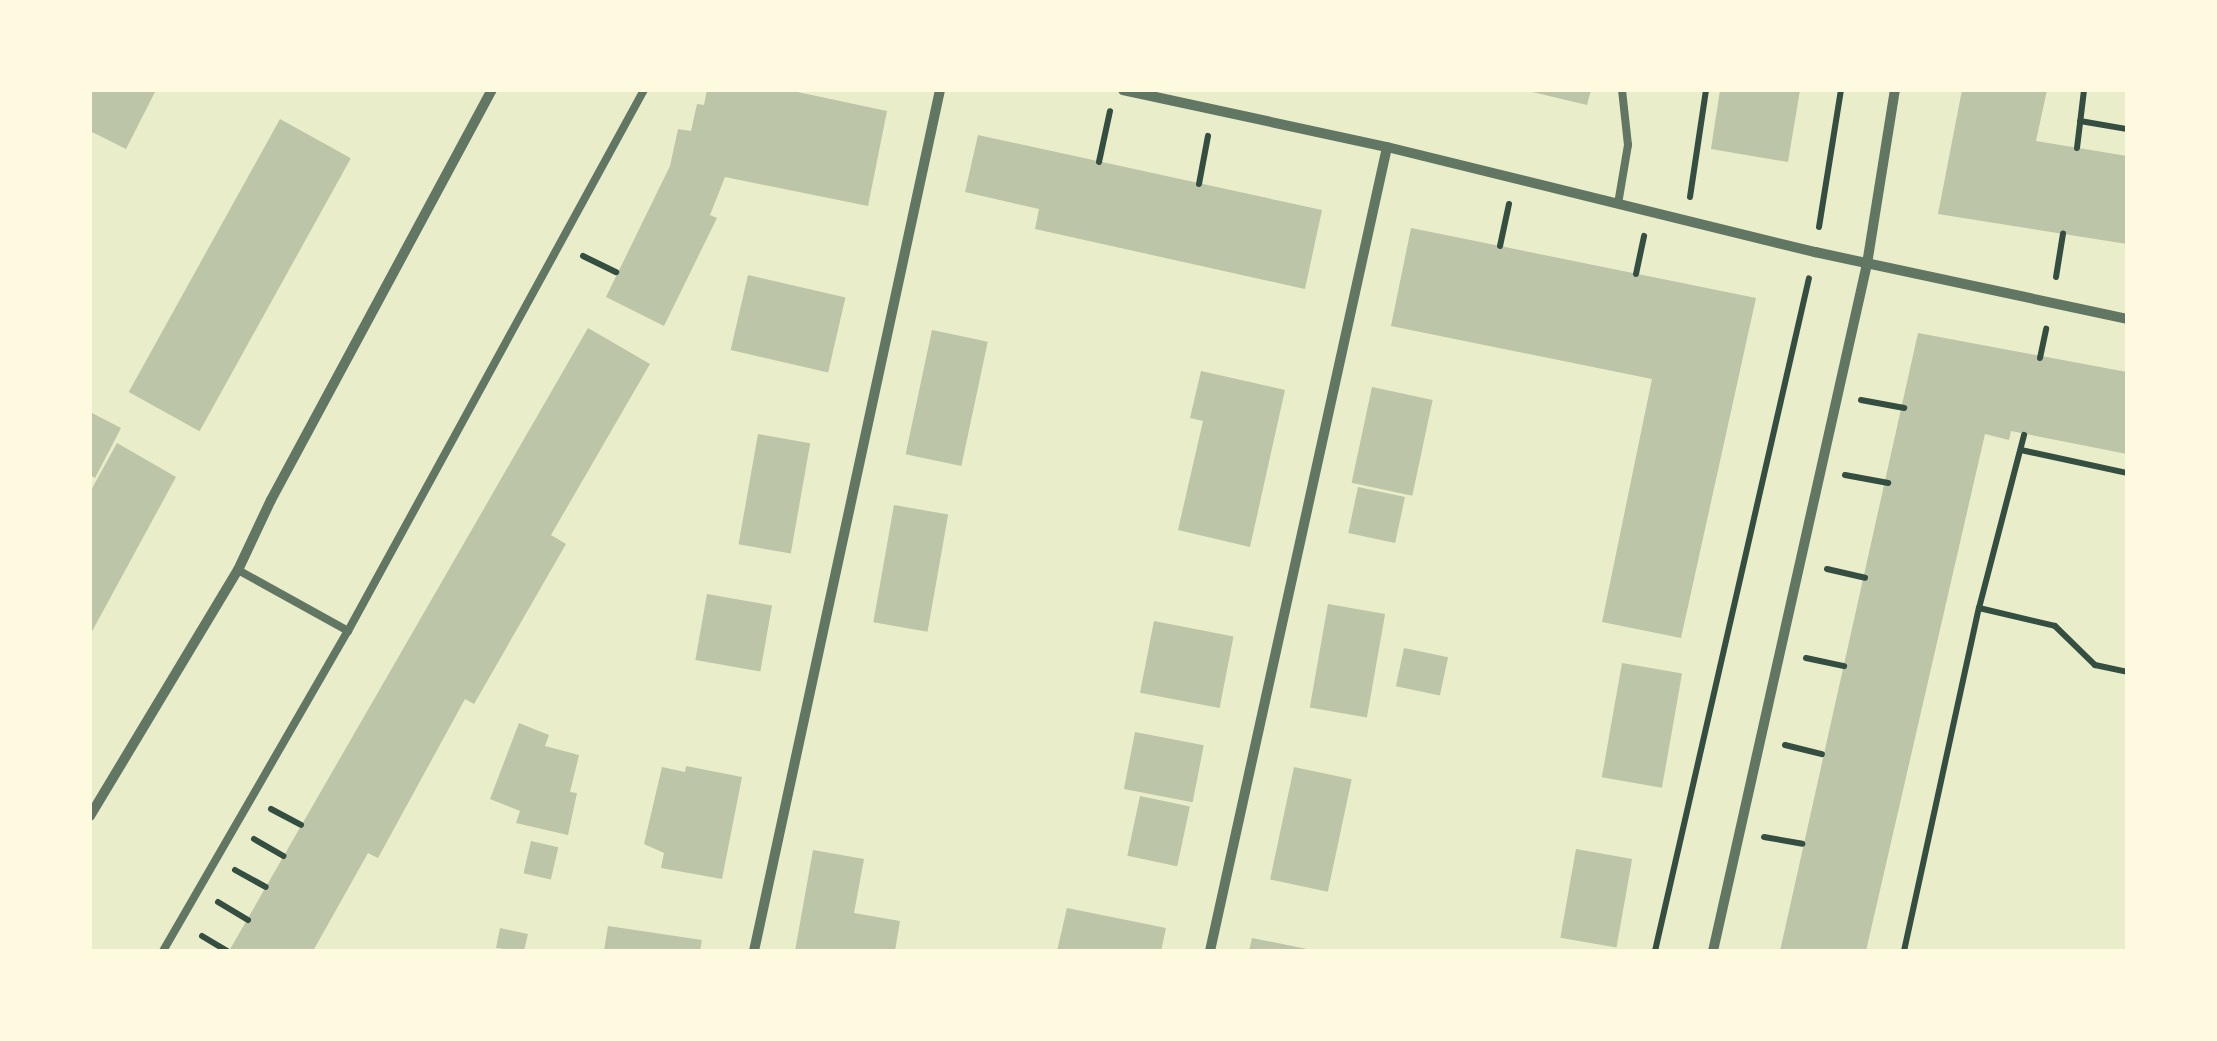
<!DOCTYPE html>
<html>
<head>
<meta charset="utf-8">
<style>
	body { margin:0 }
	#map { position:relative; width:2217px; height:1041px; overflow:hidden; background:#e9edc9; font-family:"Asap Condensed",sans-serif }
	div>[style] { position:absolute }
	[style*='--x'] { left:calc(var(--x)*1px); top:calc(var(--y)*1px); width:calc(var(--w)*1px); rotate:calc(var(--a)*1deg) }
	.building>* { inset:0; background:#bcc5a7; transform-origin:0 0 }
	.path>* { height:6px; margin:-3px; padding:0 3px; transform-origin:3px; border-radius:3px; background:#344e41 }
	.service>* { height:8px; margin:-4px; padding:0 4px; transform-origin:4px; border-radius:4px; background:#617663 }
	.minor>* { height:10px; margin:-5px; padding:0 5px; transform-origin:5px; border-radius:5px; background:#617663 }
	span { translate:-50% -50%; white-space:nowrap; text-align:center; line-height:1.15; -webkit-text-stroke:8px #fefae0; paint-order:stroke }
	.frame { position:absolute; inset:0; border:92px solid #fefae0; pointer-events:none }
</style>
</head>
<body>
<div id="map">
	<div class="building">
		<i style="clip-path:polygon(90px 90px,156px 90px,126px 149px,90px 131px)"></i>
		<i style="clip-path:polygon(707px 90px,788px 90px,887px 111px,868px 206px,725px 177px,710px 215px,717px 218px,664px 326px,606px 297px,670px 166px,678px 129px,691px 131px,697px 104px,704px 105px)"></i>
		<i style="clip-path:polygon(1524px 90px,1591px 90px,1587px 105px)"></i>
		<i style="clip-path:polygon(1720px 90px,1800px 90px,1788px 162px,1711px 149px)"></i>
		<i style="clip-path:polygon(1962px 90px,2047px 90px,2036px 141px,2127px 156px,2127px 244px,1938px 214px)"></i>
		<i style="left:280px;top:119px;width:81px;height:312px;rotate:29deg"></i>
		<i style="clip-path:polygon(978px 135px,1322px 210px,1305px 289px,1035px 229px,1039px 209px,965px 192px)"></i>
		<i style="clip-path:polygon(1411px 228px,1756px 298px,1681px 638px,1602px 622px,1652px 379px,1391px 326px)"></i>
		<i style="left:748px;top:275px;width:100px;height:77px;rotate:13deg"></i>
		<i style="clip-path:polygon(588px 328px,650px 364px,551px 535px,566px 544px,474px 704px,465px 699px,378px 858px,368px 853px,313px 951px,229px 951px)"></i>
		<i style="left:932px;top:330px;width:57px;height:127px;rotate:12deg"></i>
		<i style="clip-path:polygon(1918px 333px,2127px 372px,2127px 454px,2011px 431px,2009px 440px,1985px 434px,1866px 951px,1780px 951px)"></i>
		<i style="clip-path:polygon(1201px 371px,1285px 390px,1250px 547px,1178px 530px,1203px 421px,1190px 418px)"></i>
		<i style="left:1372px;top:387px;width:62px;height:98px;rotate:12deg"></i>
		<i style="clip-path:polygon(90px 412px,121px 428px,95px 478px,90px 475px)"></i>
		<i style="left:758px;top:434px;width:53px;height:112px;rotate:10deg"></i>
		<i style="clip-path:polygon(117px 443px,176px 477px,90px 635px,90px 492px)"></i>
		<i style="left:1358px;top:487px;width:48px;height:47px;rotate:12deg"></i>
		<i style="left:894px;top:505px;width:55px;height:119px;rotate:10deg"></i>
		<i style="left:707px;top:594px;width:66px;height:67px;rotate:10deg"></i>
		<i style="left:1328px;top:604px;width:58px;height:105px;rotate:10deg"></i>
		<i style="left:1154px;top:621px;width:81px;height:73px;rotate:11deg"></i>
		<i style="left:1404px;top:648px;width:45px;height:39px;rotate:12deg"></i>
		<i style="left:1622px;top:663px;width:61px;height:116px;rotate:10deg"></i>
		<i style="clip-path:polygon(519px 723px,549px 735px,545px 746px,579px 755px,570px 792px,577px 793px,568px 835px,516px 823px,520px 811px,490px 799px)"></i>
		<i style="left:1135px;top:732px;width:70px;height:58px;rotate:11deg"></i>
		<i style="clip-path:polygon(686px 766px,742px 777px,722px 879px,661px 868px,664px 853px,644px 844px,662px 767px,685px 772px)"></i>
		<i style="left:1294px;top:767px;width:59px;height:115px;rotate:12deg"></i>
		<i style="left:1140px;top:796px;width:51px;height:61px;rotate:12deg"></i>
		<i style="left:531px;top:841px;width:28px;height:33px;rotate:13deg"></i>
		<i style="left:1576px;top:849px;width:57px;height:90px;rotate:10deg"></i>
		<i style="clip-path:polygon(813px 850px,864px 859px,854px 913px,900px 921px,895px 951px,795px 951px)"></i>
		<i style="clip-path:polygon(1067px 908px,1166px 928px,1161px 951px,1057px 951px)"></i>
		<i style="clip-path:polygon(608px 926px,702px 940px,700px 951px,604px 951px)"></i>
		<i style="clip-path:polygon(500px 928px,528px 934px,524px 951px,496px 948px)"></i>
		<i style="clip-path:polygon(1252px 938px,1307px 949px,1307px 951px,1249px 951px)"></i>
	</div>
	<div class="path">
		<i style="--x:2080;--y:121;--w:48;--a:9.7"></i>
		<i style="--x:2077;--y:148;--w:58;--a:-83.1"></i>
		<i style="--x:1099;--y:162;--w:52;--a:-77.8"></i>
		<i style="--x:1199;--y:184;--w:49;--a:-79.4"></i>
		<i style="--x:1690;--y:197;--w:108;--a:-81.5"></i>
		<i style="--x:1819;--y:227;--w:139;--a:-80.9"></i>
		<i style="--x:1500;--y:246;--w:43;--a:-77.9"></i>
		<i style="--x:583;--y:256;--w:37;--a:26"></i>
		<i style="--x:1636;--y:274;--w:39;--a:-78"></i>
		<i style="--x:2056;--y:277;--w:44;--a:-80.8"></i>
		<i style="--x:2040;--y:358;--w:30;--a:-78"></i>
		<i style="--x:1861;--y:400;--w:44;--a:10.5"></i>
		<i style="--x:2021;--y:450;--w:108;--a:12.2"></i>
		<i style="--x:1845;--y:475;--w:44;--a:10.5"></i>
		<i style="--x:1827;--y:569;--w:39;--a:13"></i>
		<i style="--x:1979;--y:608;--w:78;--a:13.3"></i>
		<i style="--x:2055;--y:626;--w:56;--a:44.3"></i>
		<i style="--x:2095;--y:665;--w:33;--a:12"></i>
		<i style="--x:1806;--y:658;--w:39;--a:12"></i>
		<i style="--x:1785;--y:745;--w:38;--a:14"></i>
		<i style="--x:271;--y:809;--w:34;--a:28"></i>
		<i style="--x:1764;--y:837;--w:39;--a:10"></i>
		<i style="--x:254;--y:839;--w:34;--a:30"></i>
		<i style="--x:235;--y:870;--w:35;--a:29"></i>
		<i style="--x:218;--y:902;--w:35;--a:31"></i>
		<i style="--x:202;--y:936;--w:29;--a:31"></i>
		<i style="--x:1655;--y:951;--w:690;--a:-77.11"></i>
		<i style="--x:1904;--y:951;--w:351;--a:-77.7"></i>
		<i style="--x:1979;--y:608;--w:179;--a:-75.4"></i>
	</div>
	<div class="service">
		<i style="--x:1618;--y:204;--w:60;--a:-80.4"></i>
		<i style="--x:1628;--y:145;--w:55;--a:-96.2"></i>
		<i style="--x:238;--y:570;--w:126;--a:29"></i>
		<i style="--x:163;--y:951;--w:370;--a:-60"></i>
		<i style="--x:348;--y:631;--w:617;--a:-61.32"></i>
	</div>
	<div class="minor">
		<i style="--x:1123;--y:90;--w:270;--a:12.2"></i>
		<i style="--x:1387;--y:147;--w:441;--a:13.8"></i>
		<i style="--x:1815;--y:252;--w:319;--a:12.1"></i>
		<i style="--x:90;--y:816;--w:287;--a:-59"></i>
		<i style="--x:238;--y:570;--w:77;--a:-64.8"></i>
		<i style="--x:271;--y:500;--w:466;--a:-61.7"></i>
		<i style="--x:754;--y:951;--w:881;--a:-77.81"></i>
		<i style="--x:1210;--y:951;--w:823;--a:-77.58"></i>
		<i style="--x:1713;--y:951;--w:704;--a:-77.37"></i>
		<i style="--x:1867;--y:264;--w:176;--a:-80.9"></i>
	</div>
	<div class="frame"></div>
</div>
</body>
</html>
